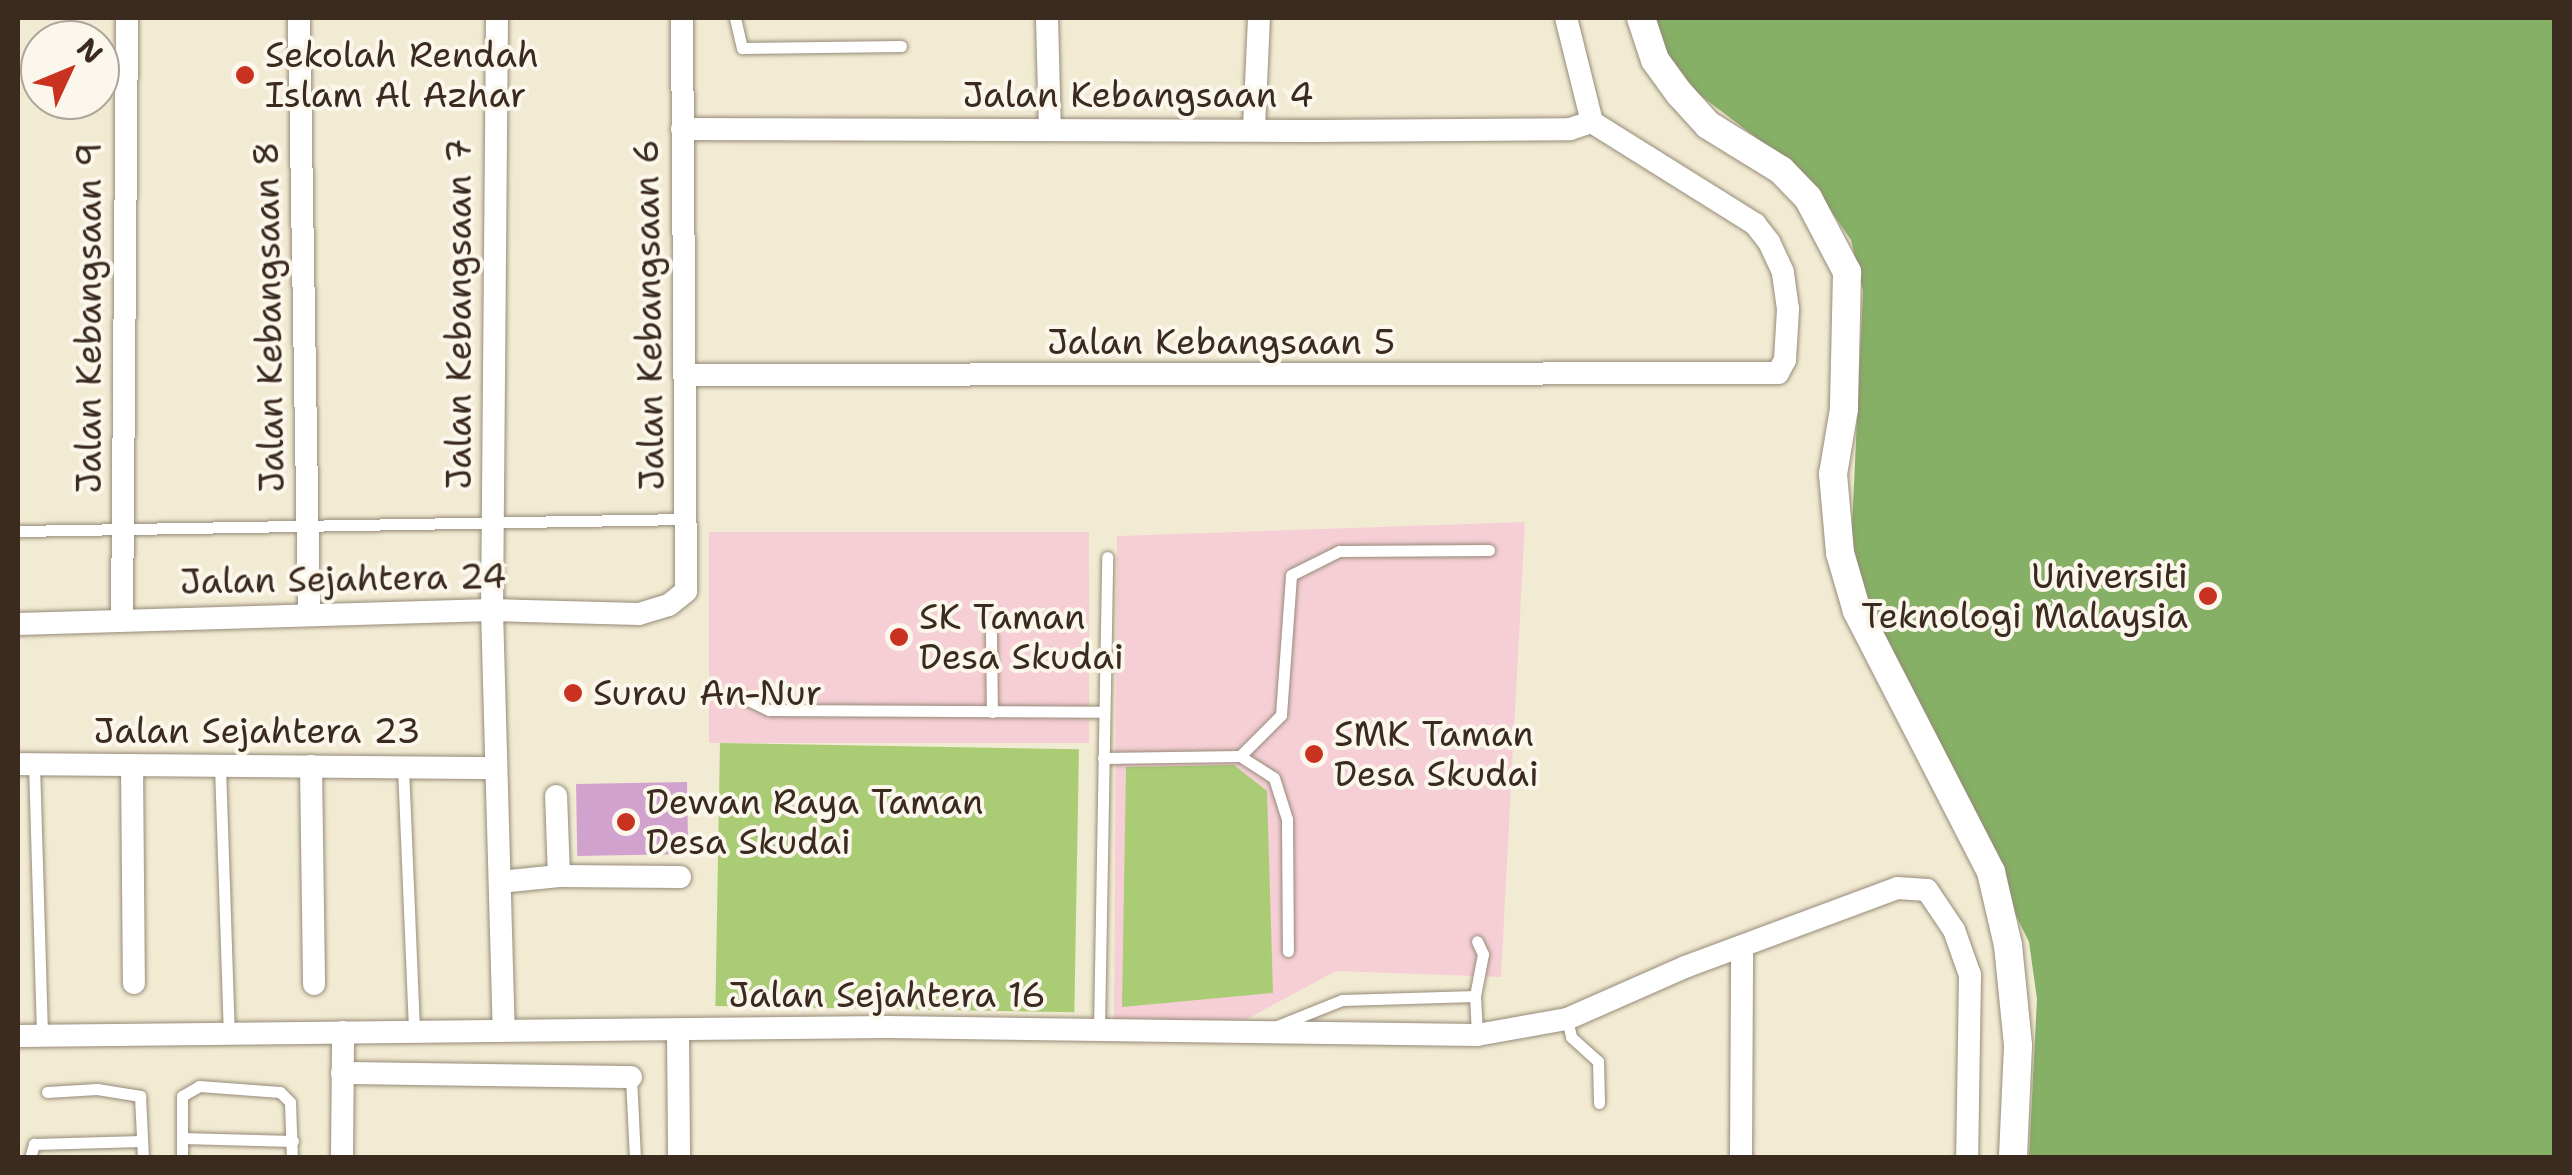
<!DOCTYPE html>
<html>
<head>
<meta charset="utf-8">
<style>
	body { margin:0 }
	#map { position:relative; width:2572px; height:1175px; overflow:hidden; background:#f2ebd3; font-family:"Shantell Sans",sans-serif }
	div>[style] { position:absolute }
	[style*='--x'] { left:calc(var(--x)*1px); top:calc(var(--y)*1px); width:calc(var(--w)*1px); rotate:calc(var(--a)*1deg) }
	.built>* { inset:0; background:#f6cfd6; transform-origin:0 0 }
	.green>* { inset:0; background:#a9cc75; transform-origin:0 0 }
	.forest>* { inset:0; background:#86b066 }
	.building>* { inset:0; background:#d2a2ce; transform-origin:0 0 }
	.roads { filter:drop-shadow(0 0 2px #968a78) drop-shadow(0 0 2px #968a78) }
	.service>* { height:11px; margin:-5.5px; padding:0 5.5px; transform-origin:5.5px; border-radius:5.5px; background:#fff }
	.minor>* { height:22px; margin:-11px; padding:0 11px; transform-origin:11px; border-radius:11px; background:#fff }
	.tertiary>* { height:28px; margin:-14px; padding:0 14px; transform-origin:14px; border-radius:14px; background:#fff }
	.dots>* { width:28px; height:28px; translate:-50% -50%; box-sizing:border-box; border:5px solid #fbf7ec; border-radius:50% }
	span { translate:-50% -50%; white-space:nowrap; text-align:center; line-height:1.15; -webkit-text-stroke:8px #fbf7ec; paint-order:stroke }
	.poi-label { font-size:35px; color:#3b2a1e }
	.left { translate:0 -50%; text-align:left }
	.right { translate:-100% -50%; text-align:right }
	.street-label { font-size:35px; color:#3b2a1e }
	.frame { position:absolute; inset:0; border:20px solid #3b2a1e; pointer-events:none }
	.north { position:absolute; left:20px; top:20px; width:100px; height:100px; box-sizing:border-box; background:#fbf7ec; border:2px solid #aea59a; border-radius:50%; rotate:46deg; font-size:28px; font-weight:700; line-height:40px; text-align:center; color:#3b2a1e }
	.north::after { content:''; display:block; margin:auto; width:35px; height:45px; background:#c8321e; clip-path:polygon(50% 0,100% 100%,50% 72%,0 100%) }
</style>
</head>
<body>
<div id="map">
	<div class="built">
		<i style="clip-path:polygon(1525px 522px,1501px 977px,1336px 971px,1247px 1019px,1114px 1025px,1117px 536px)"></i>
		<i style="left:709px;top:532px;width:380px;height:211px"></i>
	</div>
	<div class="green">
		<i style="left:720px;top:743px;width:359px;height:263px;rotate:1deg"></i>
		<i style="clip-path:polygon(1234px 765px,1267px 791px,1273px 993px,1122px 1007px,1126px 767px)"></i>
	</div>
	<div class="forest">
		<i style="clip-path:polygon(1648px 18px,2554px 18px,2554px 1157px,2029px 1157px,2037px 999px,2029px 942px,1867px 613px,1851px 548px,1863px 291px,1851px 240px,1806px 175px,1684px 83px,1665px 60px)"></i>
	</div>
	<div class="building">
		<i style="left:687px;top:782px;width:72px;height:111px;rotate:89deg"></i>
	</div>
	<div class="roads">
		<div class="service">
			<i style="--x:735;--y:18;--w:31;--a:77"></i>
			<i style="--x:742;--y:48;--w:159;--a:-0.7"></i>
			<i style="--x:18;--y:531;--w:668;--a:-1.03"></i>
			<i style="--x:991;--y:634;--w:78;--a:89.3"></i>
			<i style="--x:742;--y:697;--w:30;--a:26"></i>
			<i style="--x:769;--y:710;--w:333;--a:0.3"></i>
			<i style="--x:1240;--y:756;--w:58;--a:-45"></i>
			<i style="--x:1281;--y:715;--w:140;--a:-85.9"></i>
			<i style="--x:1291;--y:575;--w:54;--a:-26.6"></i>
			<i style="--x:1339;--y:551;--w:150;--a:-0.4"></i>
			<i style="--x:1103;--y:758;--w:137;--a:-0.8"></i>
			<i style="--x:1240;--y:756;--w:40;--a:32.9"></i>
			<i style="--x:1274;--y:778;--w:43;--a:72.4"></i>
			<i style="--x:1287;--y:819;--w:132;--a:89.6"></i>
			<i style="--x:34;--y:764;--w:271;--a:88.3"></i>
			<i style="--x:220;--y:766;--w:266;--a:88.1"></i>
			<i style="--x:403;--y:767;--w:264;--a:87.6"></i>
			<i style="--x:1475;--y:996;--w:39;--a:87"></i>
			<i style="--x:1567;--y:1019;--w:18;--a:77"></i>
			<i style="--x:1571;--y:1037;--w:36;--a:42"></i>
			<i style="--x:1598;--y:1061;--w:42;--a:88.6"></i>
			<i style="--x:1272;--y:1028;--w:75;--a:-21.8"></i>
			<i style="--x:1342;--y:1000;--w:133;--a:-1.7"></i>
			<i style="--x:1475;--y:996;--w:43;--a:-79.2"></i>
			<i style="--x:1483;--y:954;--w:14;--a:-115"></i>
			<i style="--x:1099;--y:1029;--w:472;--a:-89"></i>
			<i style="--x:631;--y:1077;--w:81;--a:87.2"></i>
			<i style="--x:47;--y:1092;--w:50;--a:-3.4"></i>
			<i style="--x:97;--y:1089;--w:44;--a:9.2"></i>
			<i style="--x:140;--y:1096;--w:62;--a:87.2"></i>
			<i style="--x:182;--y:1138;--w:111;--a:1.5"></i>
			<i style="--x:30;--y:1158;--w:15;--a:-74"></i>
			<i style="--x:34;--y:1144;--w:108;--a:-1.6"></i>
			<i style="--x:182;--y:1158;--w:62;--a:-90"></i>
			<i style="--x:182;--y:1096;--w:20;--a:-30"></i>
			<i style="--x:199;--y:1086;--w:81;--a:4.2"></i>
			<i style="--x:280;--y:1092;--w:14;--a:45"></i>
			<i style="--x:290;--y:1102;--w:56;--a:88"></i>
		</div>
		<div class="minor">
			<i style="--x:299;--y:18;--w:596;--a:89.04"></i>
			<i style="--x:497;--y:18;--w:592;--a:90.48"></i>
			<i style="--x:492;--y:610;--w:419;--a:88.4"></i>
			<i style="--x:1047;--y:18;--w:111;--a:88.5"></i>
			<i style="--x:1254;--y:128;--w:110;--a:-87.4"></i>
			<i style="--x:682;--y:129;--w:630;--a:0.18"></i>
			<i style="--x:1312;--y:131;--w:258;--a:-0.4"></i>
			<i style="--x:1570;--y:129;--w:23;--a:-18"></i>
			<i style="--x:685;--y:375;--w:1093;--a:-0.1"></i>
			<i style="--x:1778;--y:373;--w:15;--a:-62"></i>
			<i style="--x:1785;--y:360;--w:51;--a:-86.6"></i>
			<i style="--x:1788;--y:309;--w:37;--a:-98"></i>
			<i style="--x:1783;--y:272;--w:33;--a:-115"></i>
			<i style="--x:1769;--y:242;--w:23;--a:-128"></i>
			<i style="--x:1755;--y:224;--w:192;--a:-148"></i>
			<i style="--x:1592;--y:122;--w:107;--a:-104"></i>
			<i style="--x:122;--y:619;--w:601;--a:-89.52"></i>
			<i style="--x:18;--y:624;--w:474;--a:-1.7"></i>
			<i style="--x:492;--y:610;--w:147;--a:1.6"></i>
			<i style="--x:639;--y:614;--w:31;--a:-17"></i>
			<i style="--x:669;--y:605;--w:22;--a:-39"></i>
			<i style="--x:686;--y:591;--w:573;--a:-90.4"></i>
			<i style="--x:18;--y:764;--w:478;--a:0.5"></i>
			<i style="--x:132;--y:765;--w:218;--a:89.5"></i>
			<i style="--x:311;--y:766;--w:218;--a:89.2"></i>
			<i style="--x:559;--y:876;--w:121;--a:0.5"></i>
			<i style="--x:500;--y:882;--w:59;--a:-5.8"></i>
			<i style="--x:559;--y:876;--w:80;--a:-92.1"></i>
			<i style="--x:678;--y:1032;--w:126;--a:89.5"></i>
			<i style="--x:18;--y:1036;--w:870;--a:-0.59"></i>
			<i style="--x:888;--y:1027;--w:589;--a:0.78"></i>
			<i style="--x:1477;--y:1035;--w:91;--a:-10.1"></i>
			<i style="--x:1567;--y:1019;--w:129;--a:-23.8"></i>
			<i style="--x:1685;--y:967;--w:226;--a:-20.4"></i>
			<i style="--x:1897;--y:888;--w:30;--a:4"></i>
			<i style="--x:1927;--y:890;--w:48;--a:56"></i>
			<i style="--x:1954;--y:930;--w:48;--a:70.4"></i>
			<i style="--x:1970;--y:975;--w:183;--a:90.9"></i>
			<i style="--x:342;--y:1073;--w:289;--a:0.8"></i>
			<i style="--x:342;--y:1158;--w:126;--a:-89.5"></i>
			<i style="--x:1741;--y:1158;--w:210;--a:-89.7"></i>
		</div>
		<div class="tertiary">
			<i style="--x:1641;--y:18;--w:44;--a:71.6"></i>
			<i style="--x:1655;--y:60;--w:41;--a:54"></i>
			<i style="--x:1679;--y:93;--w:43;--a:47.8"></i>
			<i style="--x:1708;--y:125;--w:86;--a:31.7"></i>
			<i style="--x:1781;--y:170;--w:39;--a:46"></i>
			<i style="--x:1808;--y:198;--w:84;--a:62.2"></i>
			<i style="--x:1847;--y:272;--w:137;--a:91.3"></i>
			<i style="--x:1844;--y:409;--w:66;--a:99.6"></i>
			<i style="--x:1833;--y:474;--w:79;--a:84.9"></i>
			<i style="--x:1840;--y:553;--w:60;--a:73.7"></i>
			<i style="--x:1857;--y:611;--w:293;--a:62.8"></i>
			<i style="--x:1991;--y:872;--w:75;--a:76.9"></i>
			<i style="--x:2008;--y:945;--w:101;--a:84.3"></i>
			<i style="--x:2018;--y:1046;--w:112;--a:92.6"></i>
		</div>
	</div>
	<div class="dots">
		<i style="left:245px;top:75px;background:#c8321e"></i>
		<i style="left:2208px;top:596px;background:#c8321e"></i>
		<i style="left:899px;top:637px;background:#c8321e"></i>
		<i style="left:573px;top:693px;background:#c8321e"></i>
		<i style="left:1314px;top:754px;background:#c8321e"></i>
		<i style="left:626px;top:822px;background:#c8321e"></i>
	</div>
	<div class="poi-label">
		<span class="left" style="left:265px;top:75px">Sekolah Rendah<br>Islam Al Azhar</span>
		<span class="right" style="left:2188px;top:596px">Universiti<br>Teknologi Malaysia</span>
		<span class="left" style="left:919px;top:637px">SK Taman<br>Desa Skudai</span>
		<span class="left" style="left:593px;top:693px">Surau An-Nur</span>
		<span class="left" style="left:1334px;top:754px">SMK Taman<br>Desa Skudai</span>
		<span class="left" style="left:646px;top:822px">Dewan Raya Taman<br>Desa Skudai</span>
	</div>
	<div class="street-label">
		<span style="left:1138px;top:95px">Jalan Kebangsaan 4</span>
		<span style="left:459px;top:314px;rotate:-90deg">Jalan Kebangsaan 7</span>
		<span style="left:649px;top:315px;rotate:-91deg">Jalan Kebangsaan 6</span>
		<span style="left:269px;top:317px;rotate:-91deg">Jalan Kebangsaan 8</span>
		<span style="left:89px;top:318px;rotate:-90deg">Jalan Kebangsaan 9</span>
		<span style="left:1221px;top:342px">Jalan Kebangsaan 5</span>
		<span style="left:343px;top:579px;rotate:-1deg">Jalan Sejahtera 24</span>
		<span style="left:257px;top:731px">Jalan Sejahtera 23</span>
		<span style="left:887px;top:995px">Jalan Sejahtera 16</span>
	</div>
	<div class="frame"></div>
	<div class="north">N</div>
</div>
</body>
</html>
